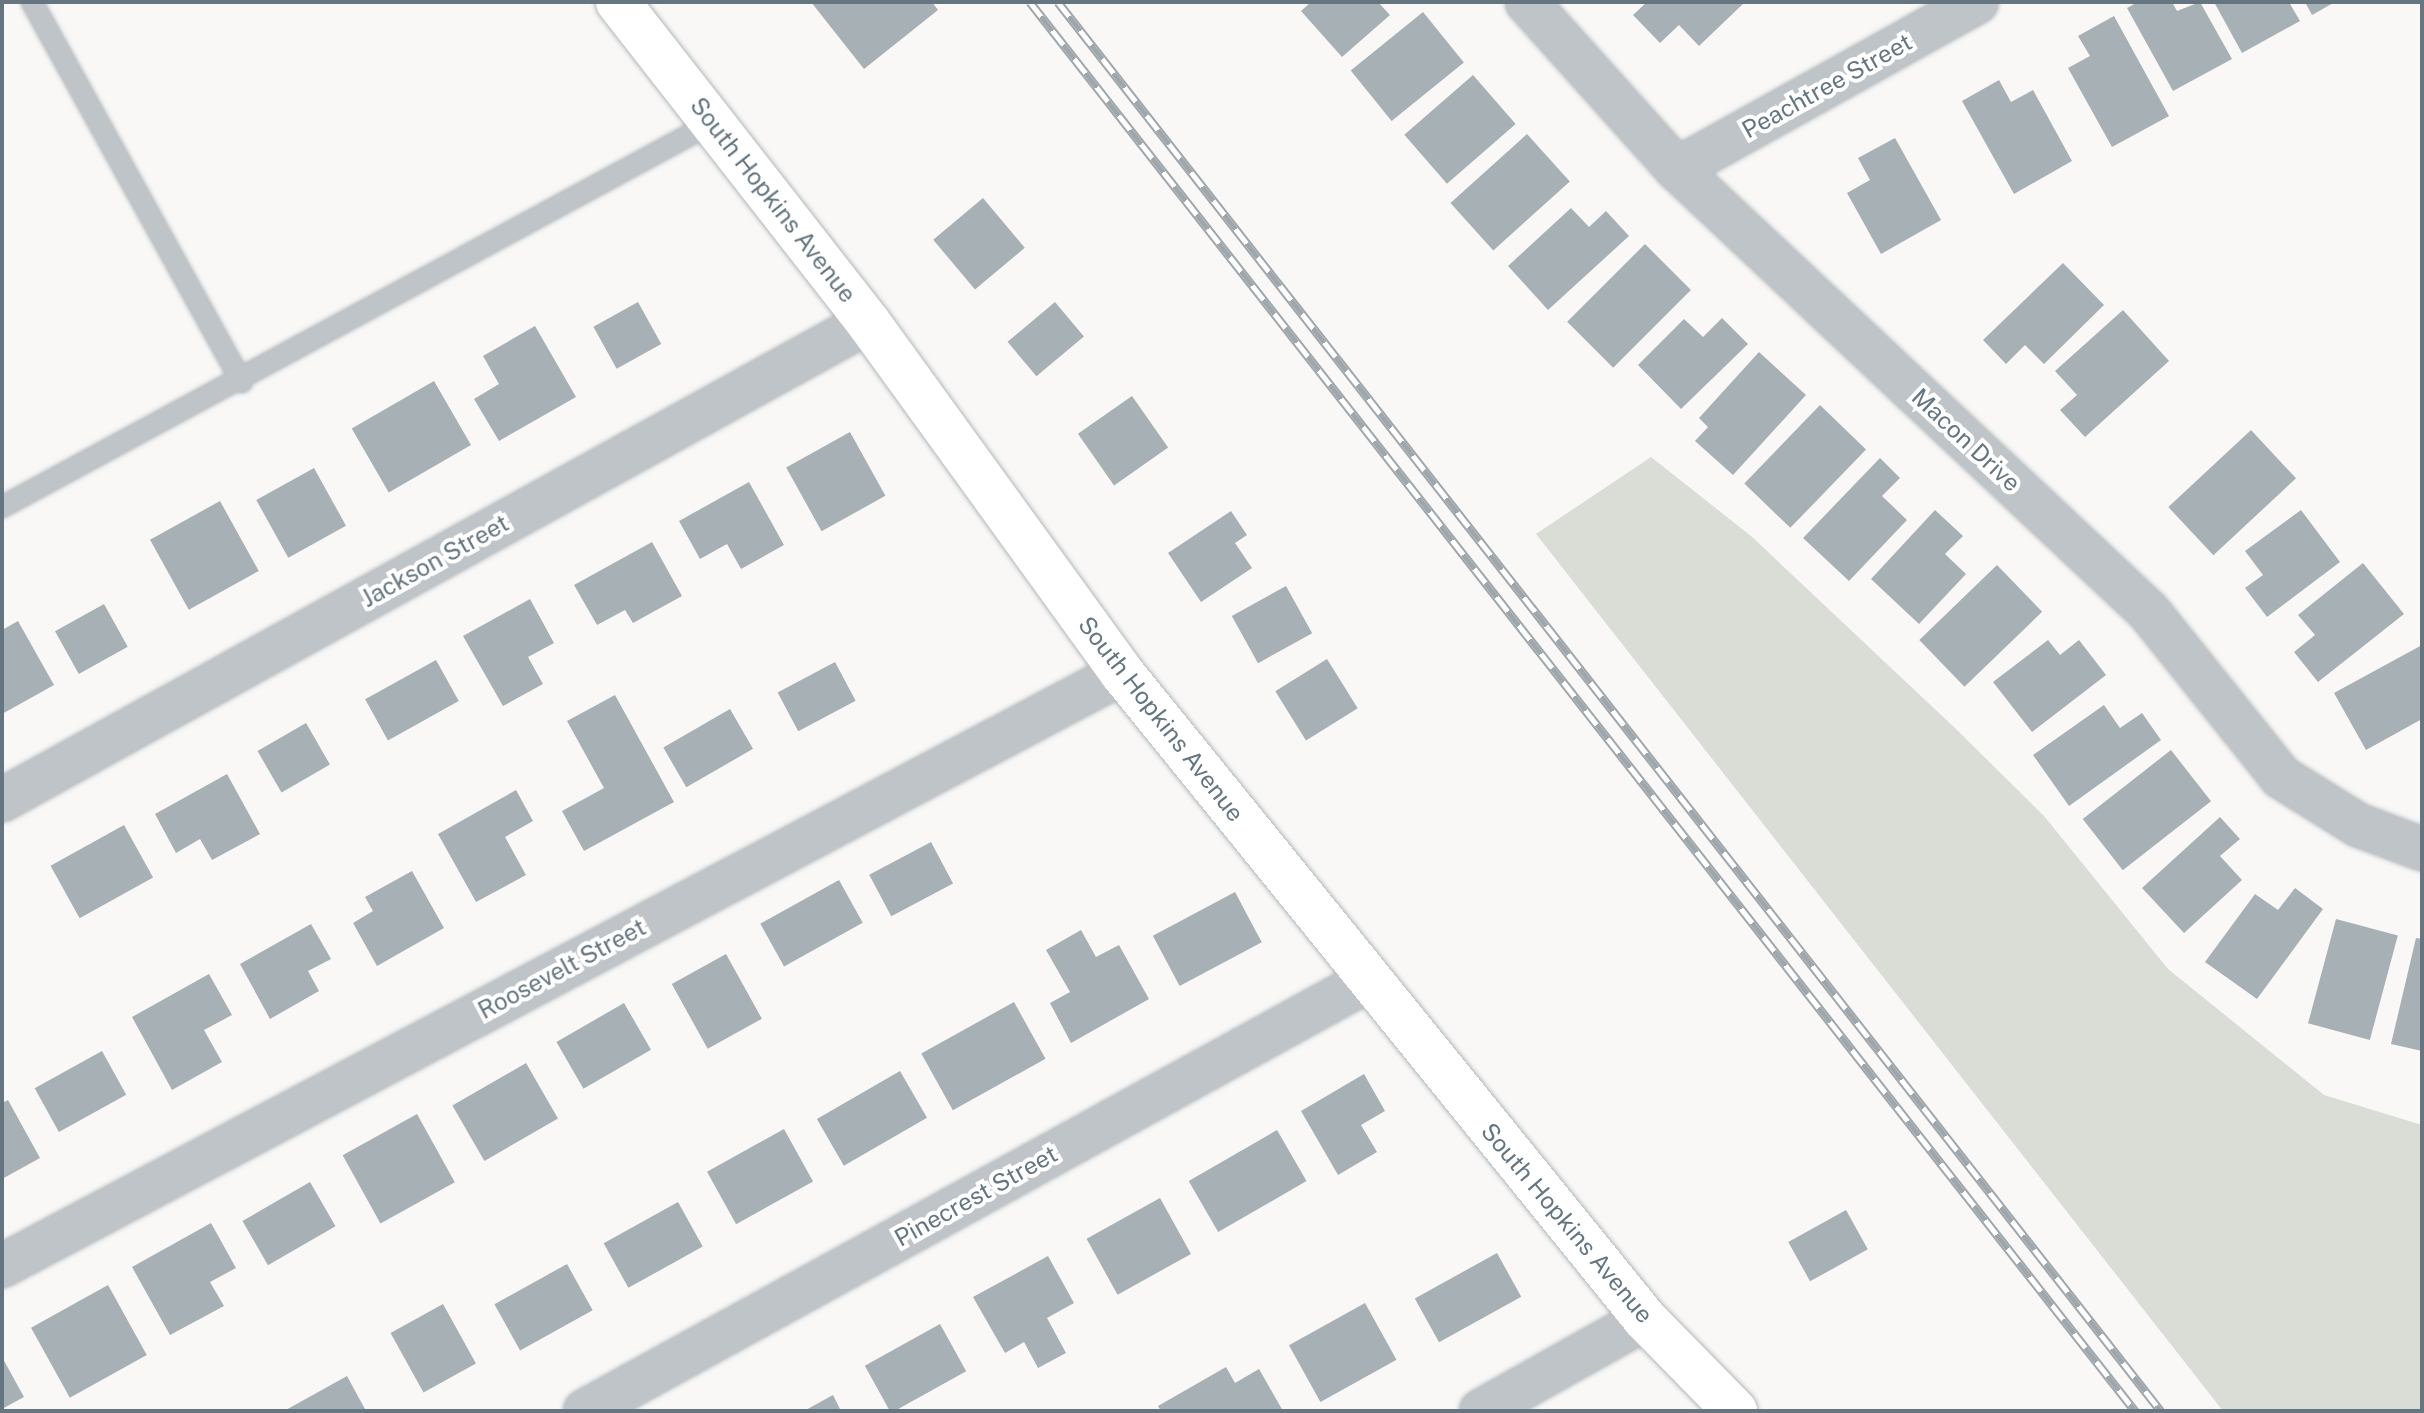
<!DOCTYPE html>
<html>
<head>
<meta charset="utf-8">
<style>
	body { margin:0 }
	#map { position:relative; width:2424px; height:1413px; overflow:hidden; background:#f9f8f6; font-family:"Public Sans",sans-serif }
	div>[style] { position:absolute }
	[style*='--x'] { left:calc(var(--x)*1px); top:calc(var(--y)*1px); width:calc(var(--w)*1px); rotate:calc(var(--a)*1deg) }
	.green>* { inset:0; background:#d9ddd5 }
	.building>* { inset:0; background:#a7b0b5; transform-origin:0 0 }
	.roads { filter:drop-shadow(0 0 2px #b2b8bc) drop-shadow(0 0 2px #b2b8bc) }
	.lane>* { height:20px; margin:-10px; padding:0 10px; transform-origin:10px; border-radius:10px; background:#bfc4c8 }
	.street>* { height:42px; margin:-21px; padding:0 21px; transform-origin:21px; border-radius:21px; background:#bfc4c8 }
	.secondary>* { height:44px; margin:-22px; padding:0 22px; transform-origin:22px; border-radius:22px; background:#fff }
	.rail>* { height:9px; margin-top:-4.5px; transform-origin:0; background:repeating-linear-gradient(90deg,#fff 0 18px,#9fa7ac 0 36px); box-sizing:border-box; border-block:2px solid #9fa7ac }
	span { translate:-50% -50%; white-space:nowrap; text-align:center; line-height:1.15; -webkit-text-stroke:8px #fff; paint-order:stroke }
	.street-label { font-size:24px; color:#657680 }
	.frame { position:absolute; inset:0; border:4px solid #657680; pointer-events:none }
</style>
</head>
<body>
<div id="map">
	<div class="green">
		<i style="clip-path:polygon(1651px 457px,1751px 536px,1957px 730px,2044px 816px,2168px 969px,2324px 1095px,2422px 1125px,2422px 1411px,2223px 1411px,1536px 534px)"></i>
	</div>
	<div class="building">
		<i style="clip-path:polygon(811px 2px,932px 2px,938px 10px,864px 69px)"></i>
		<i style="clip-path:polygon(1311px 2px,1378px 2px,1390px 15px,1342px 57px,1301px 11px)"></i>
		<i style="clip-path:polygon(1647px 2px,1745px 2px,1699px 46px,1679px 25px,1660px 43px,1633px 15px)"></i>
		<i style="clip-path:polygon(2138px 2px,2172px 2px,2177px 11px,2200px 2px,2232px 59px,2173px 91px,2127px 8px)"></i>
		<i style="clip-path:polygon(2214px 2px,2289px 2px,2300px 21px,2242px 53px)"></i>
		<i style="clip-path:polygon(2305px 2px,2335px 2px,2312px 15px)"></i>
		<i style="left:1423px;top:12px;width:65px;height:93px;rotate:51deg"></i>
		<i style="clip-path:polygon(2114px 16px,2169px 116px,2112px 147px,2068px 68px,2090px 56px,2078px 36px)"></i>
		<i style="left:1473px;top:75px;width:65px;height:91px;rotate:49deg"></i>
		<i style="clip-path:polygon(1999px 80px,2011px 102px,2033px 90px,2072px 161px,2014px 194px,1962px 101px)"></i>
		<i style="left:1527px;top:134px;width:64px;height:103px;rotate:48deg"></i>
		<i style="clip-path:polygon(1895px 138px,1941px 220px,1881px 254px,1847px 193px,1870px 180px,1858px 158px)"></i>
		<i style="left:983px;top:198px;width:65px;height:65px;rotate:50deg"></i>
		<i style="clip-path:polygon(1571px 208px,1589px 227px,1606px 211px,1629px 236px,1548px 310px,1508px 266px)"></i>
		<i style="left:1645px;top:244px;width:65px;height:110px;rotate:45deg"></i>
		<i style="clip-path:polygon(2063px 263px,2104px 305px,2044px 364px,2025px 345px,2006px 364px,1983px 340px)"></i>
		<i style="left:638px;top:302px;width:48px;height:51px;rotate:61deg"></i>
		<i style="left:1055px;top:302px;width:45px;height:62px;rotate:50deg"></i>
		<i style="clip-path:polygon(2123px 310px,2169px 361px,2085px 437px,2060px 410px,2077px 395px,2055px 371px)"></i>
		<i style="clip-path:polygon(1722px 318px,1748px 344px,1681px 409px,1638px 365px,1684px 319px,1703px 337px)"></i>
		<i style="clip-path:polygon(535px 326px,576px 397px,499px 441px,474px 399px,499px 384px,483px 356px)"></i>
		<i style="clip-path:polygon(1759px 352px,1806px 395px,1733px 475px,1695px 441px,1708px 427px,1699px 418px)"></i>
		<i style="left:434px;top:381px;width:74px;height:95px;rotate:60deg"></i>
		<i style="left:1132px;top:396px;width:63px;height:66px;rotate:55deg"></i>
		<i style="left:1820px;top:405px;width:64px;height:109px;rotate:44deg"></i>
		<i style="left:2251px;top:430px;width:66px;height:113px;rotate:47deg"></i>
		<i style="left:850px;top:432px;width:73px;height:73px;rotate:61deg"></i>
		<i style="clip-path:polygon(1880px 458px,1900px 478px,1882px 496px,1907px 520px,1849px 581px,1803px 538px)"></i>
		<i style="left:314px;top:468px;width:66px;height:66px;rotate:61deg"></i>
		<i style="clip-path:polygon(749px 482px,784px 545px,741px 569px,727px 544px,700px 559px,679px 521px)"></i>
		<i style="left:220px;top:501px;width:80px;height:80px;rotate:61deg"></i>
		<i style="clip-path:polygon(1935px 510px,1963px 536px,1945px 554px,1966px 574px,1919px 624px,1871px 579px)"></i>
		<i style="clip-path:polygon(2301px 510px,2340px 562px,2267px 617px,2245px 588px,2263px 575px,2245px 551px)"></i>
		<i style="clip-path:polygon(1231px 511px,1247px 535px,1235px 543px,1252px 568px,1201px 602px,1168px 553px)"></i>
		<i style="clip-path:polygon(652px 542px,682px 596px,633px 623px,625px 610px,597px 625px,574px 585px)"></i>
		<i style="clip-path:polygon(2363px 563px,2404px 614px,2318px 682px,2294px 652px,2315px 635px,2298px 615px)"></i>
		<i style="left:1997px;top:565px;width:65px;height:108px;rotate:46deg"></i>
		<i style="left:1286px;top:586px;width:54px;height:62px;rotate:61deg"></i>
		<i style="clip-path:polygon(530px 599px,554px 643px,528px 657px,543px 684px,503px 706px,463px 636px)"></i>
		<i style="left:104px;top:604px;width:49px;height:56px;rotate:61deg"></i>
		<i style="clip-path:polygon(18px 621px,54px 685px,2px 714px,2px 630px)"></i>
		<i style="clip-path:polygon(2048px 640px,2060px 655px,2079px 640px,2106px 675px,2032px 732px,1993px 682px)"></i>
		<i style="clip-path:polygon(2422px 645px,2422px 719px,2366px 750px,2334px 693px)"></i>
		<i style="left:1327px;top:659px;width:58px;height:61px;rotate:58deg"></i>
		<i style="left:436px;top:660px;width:47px;height:81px;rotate:61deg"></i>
		<i style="left:835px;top:662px;width:44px;height:65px;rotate:62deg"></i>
		<i style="clip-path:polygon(615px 695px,674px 802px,584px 851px,562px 811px,604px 788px,567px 721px)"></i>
		<i style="clip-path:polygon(2104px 705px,2120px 728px,2142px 713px,2161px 740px,2069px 806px,2033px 755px)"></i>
		<i style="left:730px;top:709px;width:46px;height:77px;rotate:60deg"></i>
		<i style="left:306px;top:723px;width:48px;height:56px;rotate:60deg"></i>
		<i style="left:2171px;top:750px;width:65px;height:112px;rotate:52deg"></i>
		<i style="clip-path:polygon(227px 774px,260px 834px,212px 860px,200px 839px,176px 853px,155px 814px)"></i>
		<i style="clip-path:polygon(516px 790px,533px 821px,505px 837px,526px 875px,476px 902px,438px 834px)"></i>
		<i style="clip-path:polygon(2220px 817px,2240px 839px,2220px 856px,2242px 880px,2184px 933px,2142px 888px)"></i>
		<i style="left:124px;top:825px;width:60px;height:84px;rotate:61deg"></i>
		<i style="left:931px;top:842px;width:47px;height:70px;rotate:62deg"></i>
		<i style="clip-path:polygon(412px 871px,444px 928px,377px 966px,353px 923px,373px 911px,365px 897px)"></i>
		<i style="left:839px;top:880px;width:49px;height:90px;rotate:61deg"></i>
		<i style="clip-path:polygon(2295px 888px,2323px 909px,2257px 999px,2205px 962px,2255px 894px,2278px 910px)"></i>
		<i style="left:1235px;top:892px;width:57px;height:93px;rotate:62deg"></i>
		<i style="left:2336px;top:919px;width:64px;height:108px;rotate:15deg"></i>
		<i style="clip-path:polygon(311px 924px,331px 959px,308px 971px,319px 991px,270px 1019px,240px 964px)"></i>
		<i style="clip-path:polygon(1081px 930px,1096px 957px,1119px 945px,1149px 999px,1071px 1043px,1050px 1003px,1070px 992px,1046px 950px)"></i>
		<i style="clip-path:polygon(2416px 938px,2422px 939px,2422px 1051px,2391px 1044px)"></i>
		<i style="left:726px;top:954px;width:74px;height:62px;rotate:61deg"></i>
		<i style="clip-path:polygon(209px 974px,232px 1015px,204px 1030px,222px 1062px,172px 1090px,132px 1017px)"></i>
		<i style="left:1014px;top:1002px;width:65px;height:106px;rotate:61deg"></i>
		<i style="left:624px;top:1003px;width:54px;height:78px;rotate:60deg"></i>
		<i style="left:102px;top:1051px;width:50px;height:77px;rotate:61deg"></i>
		<i style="left:526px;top:1063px;width:64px;height:85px;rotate:60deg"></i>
		<i style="left:900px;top:1071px;width:54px;height:96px;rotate:60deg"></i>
		<i style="clip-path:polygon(1364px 1074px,1385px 1111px,1361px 1125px,1377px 1152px,1338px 1175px,1301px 1111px)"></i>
		<i style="clip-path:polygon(8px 1100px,40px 1158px,2px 1179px,2px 1103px)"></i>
		<i style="left:417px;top:1114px;width:78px;height:85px;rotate:61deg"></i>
		<i style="left:784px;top:1129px;width:60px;height:88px;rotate:61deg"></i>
		<i style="left:1277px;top:1130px;width:59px;height:102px;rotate:60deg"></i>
		<i style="left:310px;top:1182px;width:51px;height:78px;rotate:60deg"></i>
		<i style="left:1160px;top:1198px;width:64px;height:84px;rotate:61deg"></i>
		<i style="left:678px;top:1202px;width:51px;height:85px;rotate:61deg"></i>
		<i style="left:1846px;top:1210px;width:45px;height:66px;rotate:61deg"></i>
		<i style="clip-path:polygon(211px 1223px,236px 1268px,210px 1282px,224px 1306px,170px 1335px,132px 1267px)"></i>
		<i style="left:1497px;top:1253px;width:50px;height:94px;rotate:61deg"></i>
		<i style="clip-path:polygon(1048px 1256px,1074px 1303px,1047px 1318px,1066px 1353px,1038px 1368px,1024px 1342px,1005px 1353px,973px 1297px)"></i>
		<i style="left:567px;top:1264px;width:53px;height:83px;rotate:61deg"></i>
		<i style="left:108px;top:1285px;width:80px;height:88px;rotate:61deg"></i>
		<i style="left:1365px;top:1303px;width:65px;height:87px;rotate:61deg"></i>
		<i style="left:443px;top:1304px;width:68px;height:60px;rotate:61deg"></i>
		<i style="left:940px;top:1324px;width:54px;height:86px;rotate:61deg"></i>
		<i style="clip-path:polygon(2px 1357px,24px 1397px,2px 1409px)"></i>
		<i style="clip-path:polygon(1226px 1367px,1235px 1383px,1259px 1369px,1283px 1411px,1161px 1411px,1158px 1406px)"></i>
		<i style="clip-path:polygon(347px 1376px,366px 1411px,284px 1411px)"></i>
		<i style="clip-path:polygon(833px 1395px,841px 1411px,804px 1411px)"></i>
	</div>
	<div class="roads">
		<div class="lane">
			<i style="--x:32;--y:2;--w:434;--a:61.1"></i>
			<i style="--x:2;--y:507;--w:807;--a:-28.41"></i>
		</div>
		<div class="street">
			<i style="--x:1527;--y:2;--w:224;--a:48.1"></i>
			<i style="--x:1677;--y:169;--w:647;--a:43.18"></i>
			<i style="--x:2149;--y:612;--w:211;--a:51.3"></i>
			<i style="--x:2281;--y:777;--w:91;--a:31.9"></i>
			<i style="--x:2358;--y:825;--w:68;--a:20.6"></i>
			<i style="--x:1677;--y:169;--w:343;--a:-29.1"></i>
			<i style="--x:2;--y:800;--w:989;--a:-28.9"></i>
			<i style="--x:2;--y:1266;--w:1267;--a:-27.9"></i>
			<i style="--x:585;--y:1411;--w:892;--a:-28.81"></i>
			<i style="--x:1481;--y:1411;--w:188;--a:-29.3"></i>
		</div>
		<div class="secondary">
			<i style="--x:618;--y:2;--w:406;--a:52"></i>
			<i style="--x:868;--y:322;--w:433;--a:54.1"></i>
			<i style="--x:1122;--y:673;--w:831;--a:51.01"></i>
			<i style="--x:1645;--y:1319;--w:129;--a:45.6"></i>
		</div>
	</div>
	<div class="rail">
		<i style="--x:1030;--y:2;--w:1791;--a:51.89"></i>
		<i style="--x:1058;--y:2;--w:1789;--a:51.95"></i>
	</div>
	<div class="street-label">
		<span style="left:1827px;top:86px;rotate:-29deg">Peachtree Street</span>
		<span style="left:773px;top:200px;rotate:52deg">South Hopkins Avenue</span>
		<span style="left:1966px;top:440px;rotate:43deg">Macon Drive</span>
		<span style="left:435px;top:561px;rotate:-29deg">Jackson Street</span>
		<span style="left:1161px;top:719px;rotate:52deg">South Hopkins Avenue</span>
		<span style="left:562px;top:969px;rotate:-28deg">Roosevelt Street</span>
		<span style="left:976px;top:1196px;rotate:-29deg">Pinecrest Street</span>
		<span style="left:1567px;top:1223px;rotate:50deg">South Hopkins Avenue</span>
	</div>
	<div class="frame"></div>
</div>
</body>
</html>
